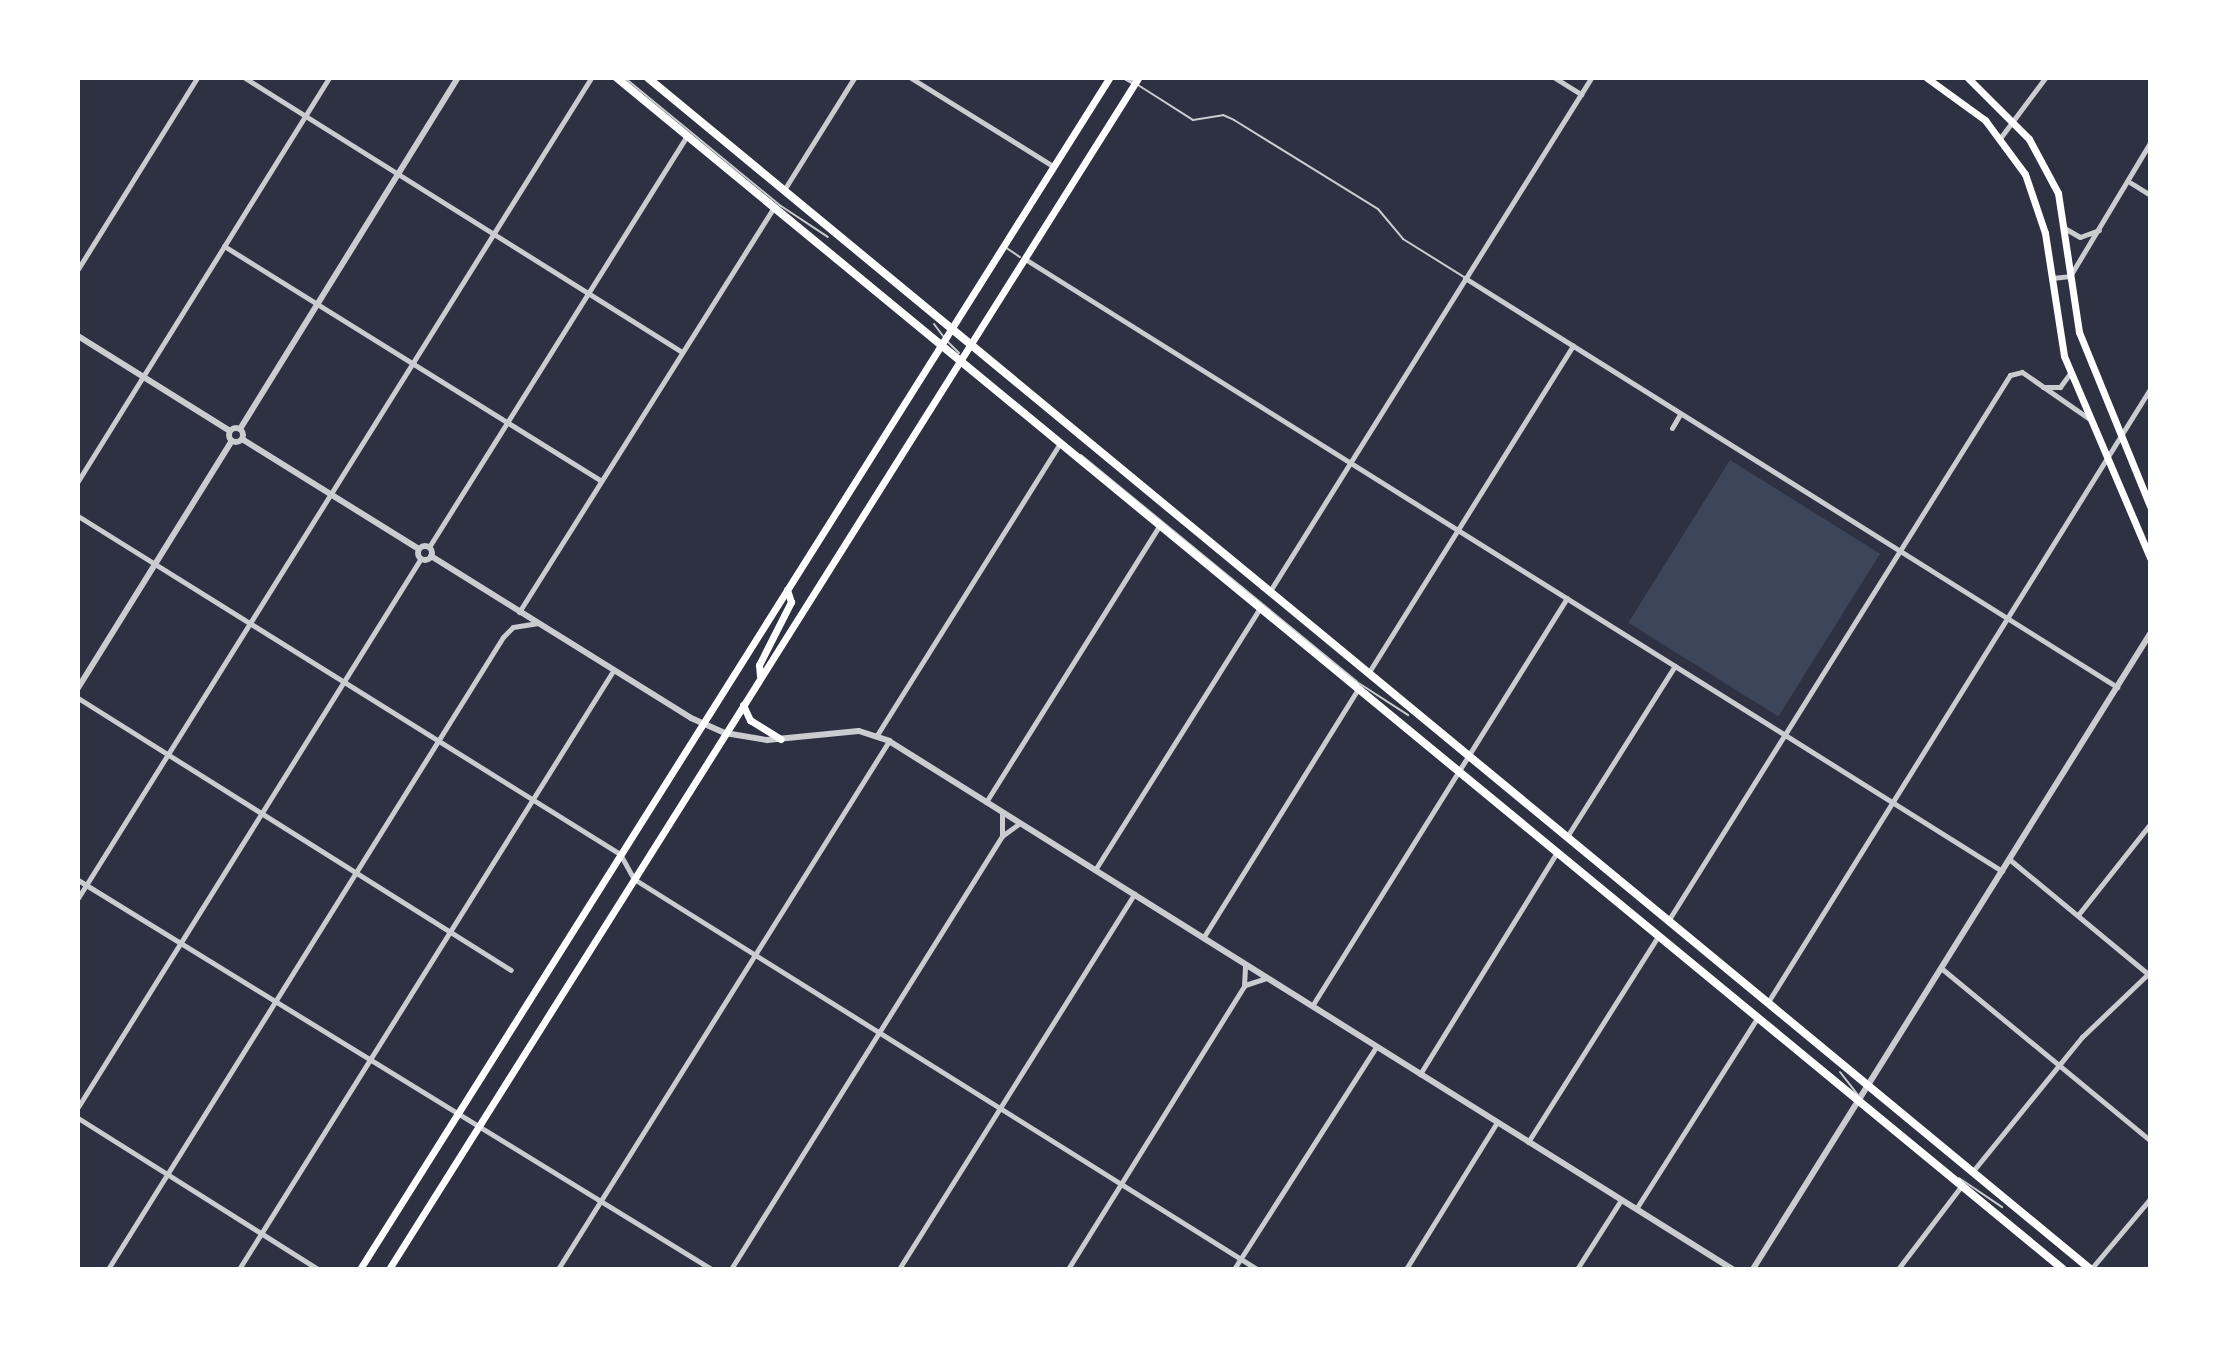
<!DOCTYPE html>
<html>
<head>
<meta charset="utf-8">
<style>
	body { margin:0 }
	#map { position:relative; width:2228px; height:1347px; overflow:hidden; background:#2d3142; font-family:"Sofia Sans Condensed",sans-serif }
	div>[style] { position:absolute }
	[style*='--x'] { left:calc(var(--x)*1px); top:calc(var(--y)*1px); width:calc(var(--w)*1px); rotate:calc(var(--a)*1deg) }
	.green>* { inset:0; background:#3c4559; transform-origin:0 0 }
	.service>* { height:2px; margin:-1px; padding:0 1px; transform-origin:1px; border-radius:1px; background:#caccd0 }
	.minor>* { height:5px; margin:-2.5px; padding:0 2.5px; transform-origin:2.5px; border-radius:2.5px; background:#caccd0 }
	.tertiary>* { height:6px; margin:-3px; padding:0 3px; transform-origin:3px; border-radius:3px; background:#caccd0 }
	.tertiary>.ring { margin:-3px; padding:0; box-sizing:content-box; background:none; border:6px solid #caccd0; border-radius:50% }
	.secondary>* { height:7px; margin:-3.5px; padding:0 3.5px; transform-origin:3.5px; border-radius:3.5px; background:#fff }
	.primary>* { height:8px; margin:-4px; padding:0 4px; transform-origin:4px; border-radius:4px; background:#fff }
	span { translate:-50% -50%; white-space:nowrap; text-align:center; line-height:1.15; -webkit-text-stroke:6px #fff; paint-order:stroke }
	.frame { position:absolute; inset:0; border:80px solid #fff; pointer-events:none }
</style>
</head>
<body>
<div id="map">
	<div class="green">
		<i style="left:1730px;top:460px;width:177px;height:192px;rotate:32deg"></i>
	</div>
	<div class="service">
		<i style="--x:625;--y:78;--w:202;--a:39.4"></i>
		<i style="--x:781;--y:206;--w:56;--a:33.4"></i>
		<i style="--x:1138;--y:85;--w:65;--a:32.5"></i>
		<i style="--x:1193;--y:120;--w:30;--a:-9"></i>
		<i style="--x:1223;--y:115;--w:12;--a:24"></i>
		<i style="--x:1234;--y:120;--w:169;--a:31.7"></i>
		<i style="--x:1378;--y:209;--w:39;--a:50"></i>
		<i style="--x:1403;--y:239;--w:72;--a:31.9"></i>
		<i style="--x:1005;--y:247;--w:18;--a:34"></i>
		<i style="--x:934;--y:324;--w:15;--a:53"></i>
		<i style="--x:947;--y:341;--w:17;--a:45"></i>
		<i style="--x:1081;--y:455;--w:357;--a:39.4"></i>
		<i style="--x:1357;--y:682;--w:61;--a:32.9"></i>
		<i style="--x:1840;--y:1072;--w:31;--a:52"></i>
		<i style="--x:1959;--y:1178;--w:52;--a:34"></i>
	</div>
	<div class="minor">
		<i style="--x:245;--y:78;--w:516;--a:32.09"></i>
		<i style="--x:911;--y:78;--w:167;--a:31.8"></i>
		<i style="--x:1126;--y:78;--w:10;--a:29"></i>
		<i style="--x:1555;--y:78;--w:31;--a:32"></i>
		<i style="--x:2001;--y:137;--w:74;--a:-53.3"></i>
		<i style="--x:2131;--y:183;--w:22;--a:32"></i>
		<i style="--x:784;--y:190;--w:132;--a:-58"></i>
		<i style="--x:2066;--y:229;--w:16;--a:30"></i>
		<i style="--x:2080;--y:237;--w:20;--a:-20"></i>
		<i style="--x:224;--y:246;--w:444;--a:31.9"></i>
		<i style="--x:1025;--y:259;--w:1153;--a:32.06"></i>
		<i style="--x:78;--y:269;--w:225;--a:-58.1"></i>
		<i style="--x:1465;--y:278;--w:770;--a:32.1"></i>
		<i style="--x:2052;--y:278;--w:18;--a:-6"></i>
		<i style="--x:2070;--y:276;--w:155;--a:-59"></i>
		<i style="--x:2043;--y:387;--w:17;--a:0"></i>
		<i style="--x:2060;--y:387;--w:19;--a:-54"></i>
		<i style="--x:1672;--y:428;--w:16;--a:-60"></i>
		<i style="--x:78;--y:481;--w:475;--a:-58.1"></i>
		<i style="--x:78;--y:516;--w:639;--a:31.95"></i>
		<i style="--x:620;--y:854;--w:29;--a:61"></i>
		<i style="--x:634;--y:879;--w:735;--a:32.05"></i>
		<i style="--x:429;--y:547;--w:485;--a:-57.9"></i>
		<i style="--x:1270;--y:591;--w:605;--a:-57.96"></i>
		<i style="--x:519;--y:612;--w:477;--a:-57.8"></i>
		<i style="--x:1369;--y:672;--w:385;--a:-58"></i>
		<i style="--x:78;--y:698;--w:511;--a:32.14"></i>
		<i style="--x:877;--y:735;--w:342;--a:-57.9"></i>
		<i style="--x:986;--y:802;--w:326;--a:-57.9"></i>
		<i style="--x:1002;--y:835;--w:22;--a:-90"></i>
		<i style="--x:1568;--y:835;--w:200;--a:-57.7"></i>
		<i style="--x:2009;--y:859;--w:182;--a:39.6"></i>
		<i style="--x:1095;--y:870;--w:310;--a:-57.8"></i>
		<i style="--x:78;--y:880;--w:743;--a:31.57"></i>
		<i style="--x:78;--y:898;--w:967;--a:-57.97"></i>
		<i style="--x:2078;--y:915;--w:116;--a:-51.6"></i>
		<i style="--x:1668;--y:921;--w:644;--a:-57.94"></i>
		<i style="--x:2010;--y:375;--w:12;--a:-14"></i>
		<i style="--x:2022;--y:372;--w:84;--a:34.8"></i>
		<i style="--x:1203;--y:938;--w:293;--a:-58.1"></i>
		<i style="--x:1941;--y:968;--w:271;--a:39.5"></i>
		<i style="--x:1245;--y:985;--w:23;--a:-18"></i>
		<i style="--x:1768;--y:1002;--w:722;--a:-58.07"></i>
		<i style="--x:1312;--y:1006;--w:481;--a:-58"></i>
		<i style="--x:1420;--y:1074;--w:261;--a:-58.3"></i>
		<i style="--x:78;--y:1107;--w:647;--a:-58"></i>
		<i style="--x:78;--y:1118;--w:284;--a:32.2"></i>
		<i style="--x:1528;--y:1142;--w:244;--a:-57.7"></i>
		<i style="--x:1973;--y:1171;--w:173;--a:-50.9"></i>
		<i style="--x:2082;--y:1037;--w:94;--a:-43.7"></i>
		<i style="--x:1636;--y:1209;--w:226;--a:-57.6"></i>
		<i style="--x:108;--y:1269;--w:745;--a:-57.99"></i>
		<i style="--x:503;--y:637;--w:14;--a:-45"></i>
		<i style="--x:513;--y:627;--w:24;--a:-9"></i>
		<i style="--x:239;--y:1269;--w:705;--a:-57.98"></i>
		<i style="--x:558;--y:1269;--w:623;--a:-57.92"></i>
		<i style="--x:731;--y:1269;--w:511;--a:-57.96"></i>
		<i style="--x:1002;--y:836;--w:22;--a:-36"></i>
		<i style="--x:899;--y:1269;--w:443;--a:-57.9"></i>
		<i style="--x:1068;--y:1269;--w:333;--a:-58.1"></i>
		<i style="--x:1244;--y:986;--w:22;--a:-87"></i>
		<i style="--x:1234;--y:1269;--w:264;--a:-57.4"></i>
		<i style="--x:1406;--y:1269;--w:173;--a:-58.2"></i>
		<i style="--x:1577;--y:1269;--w:82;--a:-57.5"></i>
		<i style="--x:1898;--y:1269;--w:106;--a:-52.7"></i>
		<i style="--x:2091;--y:1269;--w:92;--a:-49.9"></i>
	</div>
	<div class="tertiary">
		<i style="--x:78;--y:336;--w:179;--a:32"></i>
		<i class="ring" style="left:229px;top:428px;width:8px;height:8px"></i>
		<i style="--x:240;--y:429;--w:413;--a:-58.2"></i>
		<i style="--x:242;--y:439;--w:208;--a:31.9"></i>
		<i class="ring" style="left:418px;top:546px;width:8px;height:8px"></i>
		<i style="--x:431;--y:556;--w:306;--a:31.9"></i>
		<i style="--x:691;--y:718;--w:37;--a:24"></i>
		<i style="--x:725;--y:733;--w:43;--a:9.5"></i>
		<i style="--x:767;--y:740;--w:92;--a:-5.6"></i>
		<i style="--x:859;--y:731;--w:32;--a:18"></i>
		<i style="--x:889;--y:741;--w:995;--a:32.06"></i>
		<i style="--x:78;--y:688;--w:291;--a:-58.1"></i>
		<i style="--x:1753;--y:1269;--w:749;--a:-57.99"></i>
	</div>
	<div class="secondary">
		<i style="--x:1927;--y:78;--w:72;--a:35.9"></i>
		<i style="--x:1985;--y:120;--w:67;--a:53.5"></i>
		<i style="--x:2025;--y:174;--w:62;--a:71.3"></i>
		<i style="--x:2045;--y:233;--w:124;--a:81.2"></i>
		<i style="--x:2064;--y:356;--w:220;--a:66.9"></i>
		<i style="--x:1968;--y:78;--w:86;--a:45"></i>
		<i style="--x:2029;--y:139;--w:61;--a:61.8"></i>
		<i style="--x:2058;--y:193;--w:141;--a:81.4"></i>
		<i style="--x:2079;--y:332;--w:188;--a:67.8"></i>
		<i style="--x:760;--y:676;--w:11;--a:-95"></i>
		<i style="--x:759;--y:665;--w:71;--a:-63.1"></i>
		<i style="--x:791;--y:602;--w:13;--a:-108"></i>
		<i style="--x:743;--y:705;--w:17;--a:65"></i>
		<i style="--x:750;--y:720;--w:36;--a:32"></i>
		<i style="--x:360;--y:1269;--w:1407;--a:-57.83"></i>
		<i style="--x:389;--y:1269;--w:1407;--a:-57.83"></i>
	</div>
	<div class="primary">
		<i style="--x:617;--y:78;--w:1873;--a:39.48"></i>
		<i style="--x:648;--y:78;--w:1870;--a:39.55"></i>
	</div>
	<div class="frame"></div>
</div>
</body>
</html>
